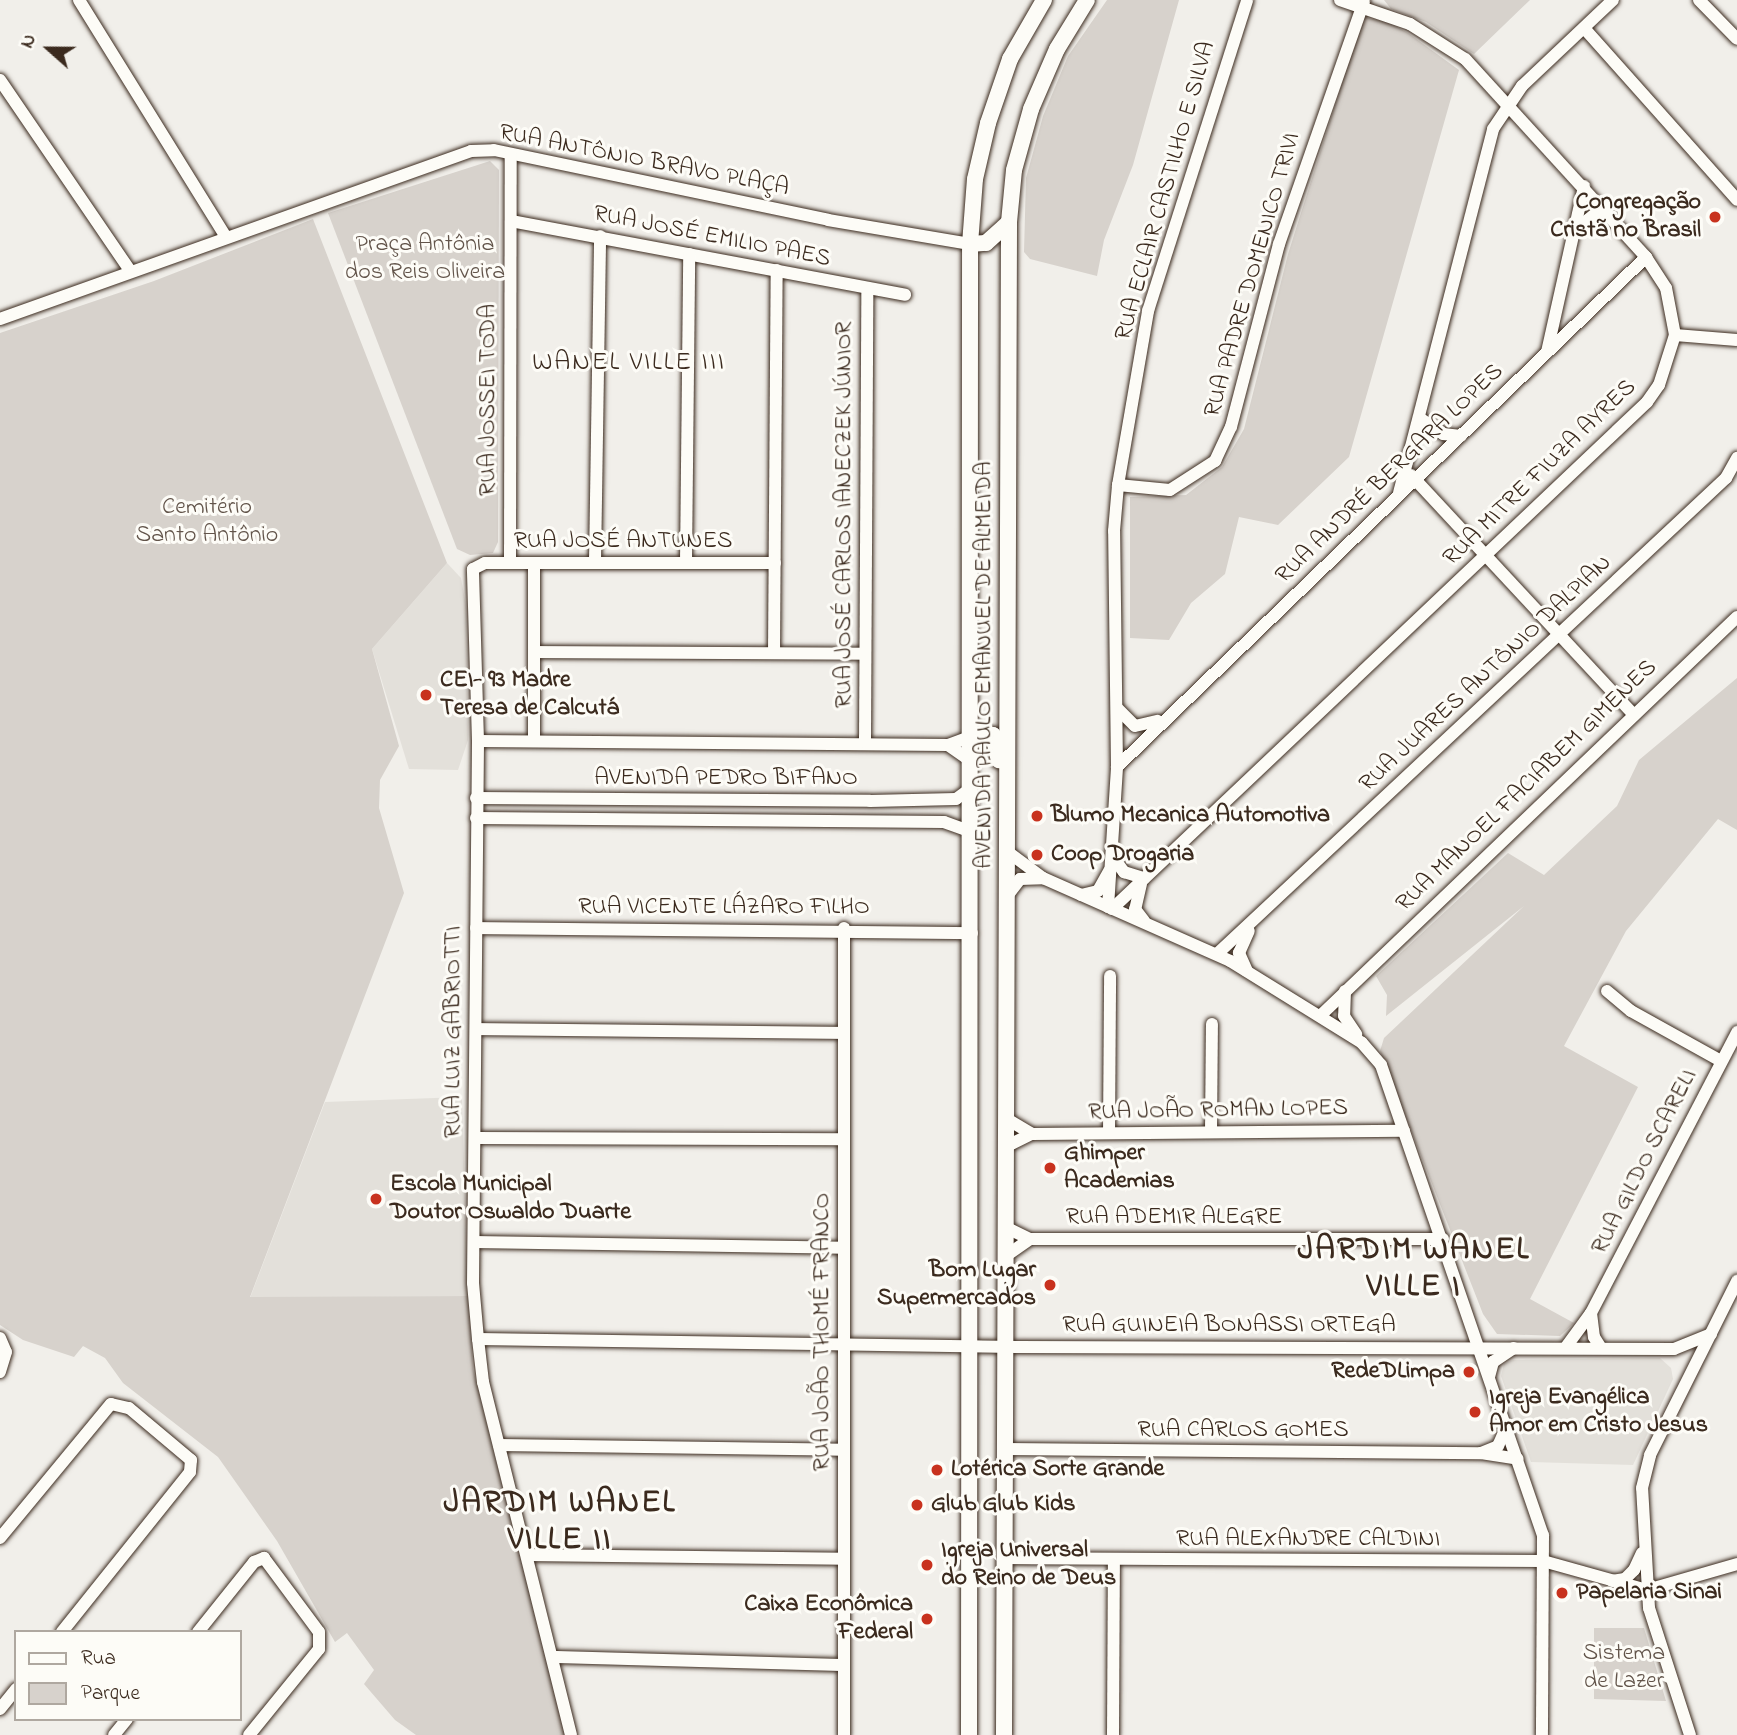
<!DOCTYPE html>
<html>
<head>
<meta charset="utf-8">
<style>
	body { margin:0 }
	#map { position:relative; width:1737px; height:1735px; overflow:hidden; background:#f1efea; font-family:"Indie Flower",sans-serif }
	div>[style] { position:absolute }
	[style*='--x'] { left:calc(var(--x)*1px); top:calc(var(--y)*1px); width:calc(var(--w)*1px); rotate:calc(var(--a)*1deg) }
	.built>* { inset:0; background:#e3e0da }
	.green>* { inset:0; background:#d7d2cc }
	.roads { filter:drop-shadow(0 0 2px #3b2a1e) drop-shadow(0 0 2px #3b2a1e) }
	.minor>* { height:12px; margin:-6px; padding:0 6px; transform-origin:6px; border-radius:6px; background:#fdfcf7 }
	.major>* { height:16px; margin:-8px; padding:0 8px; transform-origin:8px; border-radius:8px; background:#fdfcf7 }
	.dots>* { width:19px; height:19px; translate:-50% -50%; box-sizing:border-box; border:4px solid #fdfcf7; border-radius:50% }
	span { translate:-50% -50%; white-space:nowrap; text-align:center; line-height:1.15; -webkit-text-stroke:6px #fdfcf7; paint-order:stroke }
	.street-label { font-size:24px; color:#3b2a1e }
	.poi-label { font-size:24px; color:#3b2a1e; font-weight:700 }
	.right { translate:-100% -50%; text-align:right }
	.left { translate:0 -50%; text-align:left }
	.park-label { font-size:24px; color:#62544a }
	.neighbourhood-label { font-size:26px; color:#3b2a1e; letter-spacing:2px }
	.district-label { font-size:32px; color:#3b2a1e; font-weight:700; letter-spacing:2px }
	.legend { position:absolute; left:14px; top:1630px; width:228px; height:91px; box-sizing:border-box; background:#fdfcf7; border:2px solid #afa8a0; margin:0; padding:9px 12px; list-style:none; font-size:21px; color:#3b2a1e }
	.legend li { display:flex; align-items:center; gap:14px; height:35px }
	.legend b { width:35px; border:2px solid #afa8a0 }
	.north { position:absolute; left:14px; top:14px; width:70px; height:70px; -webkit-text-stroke:5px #fdfcf7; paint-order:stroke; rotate:291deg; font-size:19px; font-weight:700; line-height:28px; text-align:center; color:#3b2a1e }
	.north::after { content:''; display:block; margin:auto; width:24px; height:32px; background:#3b2a1e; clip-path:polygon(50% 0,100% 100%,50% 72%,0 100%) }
</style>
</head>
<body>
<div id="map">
	<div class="built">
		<i style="clip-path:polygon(447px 563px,461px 578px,466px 606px,468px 740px,458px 770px,409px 769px,372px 649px)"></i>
		<i style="clip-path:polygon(462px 1097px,468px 1296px,250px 1298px,325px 1102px)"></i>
		<i style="clip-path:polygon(1660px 1358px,1671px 1368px,1673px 1379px,1633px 1465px,1531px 1462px,1501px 1376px,1504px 1364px,1513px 1360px)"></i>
	</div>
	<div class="green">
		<i style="clip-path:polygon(1107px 0,1179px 0,1133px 165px,1104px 240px,1097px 276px,1030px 259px,1024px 252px,1026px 178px,1043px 116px,1068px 56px)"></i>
		<i style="clip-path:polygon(1384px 0,1530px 0,1474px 54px,1426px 22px,1391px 9px)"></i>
		<i style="clip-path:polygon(1363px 17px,1388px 22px,1408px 33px,1459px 70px,1349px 457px,1278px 525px,1239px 517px,1225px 574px,1191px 603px,1169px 640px,1130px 638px,1130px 497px,1186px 495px,1222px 467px,1244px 429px,1288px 254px)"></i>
		<i style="clip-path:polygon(490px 161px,499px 170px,498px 542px,493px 553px,470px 555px,457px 549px,328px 213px)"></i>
		<i style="clip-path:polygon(313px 219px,447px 563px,372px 649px,399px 746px,380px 780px,379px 808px,404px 893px,250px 1297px,468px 1296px,473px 1369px,565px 1735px,416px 1735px,395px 1720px,364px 1684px,374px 1670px,347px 1633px,335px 1642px,277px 1541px,218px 1457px,123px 1383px,105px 1358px,83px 1346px,74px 1357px,23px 1340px,0 1325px,0 333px,154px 281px)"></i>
		<i style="clip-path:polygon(1737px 678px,1737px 830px,1718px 819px,1626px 931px,1564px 1046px,1638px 1087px,1530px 1299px,1574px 1323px,1560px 1336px,1497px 1334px,1483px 1314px,1380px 1051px,1384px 1038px,1524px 906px,1386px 1016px,1387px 995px,1376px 976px,1508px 853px,1544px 875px,1617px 806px,1639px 760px)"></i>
		<i style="clip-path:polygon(1594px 1628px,1644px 1628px,1666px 1701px,1594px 1699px)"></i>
	</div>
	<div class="roads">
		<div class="minor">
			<i style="--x:79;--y:0;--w:279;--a:58.2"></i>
			<i style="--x:1699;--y:0;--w:54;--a:45.7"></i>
			<i style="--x:1584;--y:28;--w:230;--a:48.3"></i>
			<i style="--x:0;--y:80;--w:232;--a:55.7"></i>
			<i style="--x:511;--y:221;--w:401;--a:10.6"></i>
			<i style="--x:1576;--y:229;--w:36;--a:-38"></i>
			<i style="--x:0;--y:319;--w:500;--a:-19.63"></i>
			<i style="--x:471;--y:151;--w:23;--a:-2"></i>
			<i style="--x:494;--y:150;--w:341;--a:11.8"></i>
			<i style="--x:828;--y:220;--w:144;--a:9.6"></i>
			<i style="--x:1675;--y:335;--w:62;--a:4.6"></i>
			<i style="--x:1547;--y:352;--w:170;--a:-77.4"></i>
			<i style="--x:1421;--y:419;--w:27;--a:34"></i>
			<i style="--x:1443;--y:434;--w:18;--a:6"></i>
			<i style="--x:1411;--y:475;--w:325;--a:47.1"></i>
			<i style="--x:1118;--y:485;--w:52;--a:5.5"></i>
			<i style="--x:1170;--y:490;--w:54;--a:-32.8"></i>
			<i style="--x:1215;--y:461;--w:38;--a:-65"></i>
			<i style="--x:1231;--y:427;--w:189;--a:-75.3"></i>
			<i style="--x:1279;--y:244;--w:257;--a:-70.7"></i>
			<i style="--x:1399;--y:493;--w:376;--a:-75.5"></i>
			<i style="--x:1493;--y:129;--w:52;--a:-56"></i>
			<i style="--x:1522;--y:86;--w:125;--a:-43.4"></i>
			<i style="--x:595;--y:562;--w:326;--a:-89.1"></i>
			<i style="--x:686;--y:562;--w:308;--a:-89.4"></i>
			<i style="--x:510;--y:563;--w:408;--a:-89.9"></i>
			<i style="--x:534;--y:564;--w:177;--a:90"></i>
			<i style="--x:534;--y:652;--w:331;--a:0.3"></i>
			<i style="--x:774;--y:652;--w:382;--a:-89.6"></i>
			<i style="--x:1117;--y:708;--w:25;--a:45"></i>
			<i style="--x:1135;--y:726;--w:23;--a:-13"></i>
			<i style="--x:970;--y:737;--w:23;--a:160"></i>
			<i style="--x:948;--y:745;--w:28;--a:35"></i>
			<i style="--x:478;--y:741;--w:470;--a:0.5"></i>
			<i style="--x:865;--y:742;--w:454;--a:-89.7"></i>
			<i style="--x:1117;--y:767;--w:735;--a:-43.95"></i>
			<i style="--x:476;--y:798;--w:394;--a:0.4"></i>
			<i style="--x:870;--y:801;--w:86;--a:-1.3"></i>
			<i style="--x:956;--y:799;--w:19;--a:-36"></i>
			<i style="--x:476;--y:818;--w:468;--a:0.5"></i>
			<i style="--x:944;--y:822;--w:29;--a:20"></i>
			<i style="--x:1008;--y:852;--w:44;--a:36.6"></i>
			<i style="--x:1043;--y:878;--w:205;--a:23.9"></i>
			<i style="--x:1230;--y:961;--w:155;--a:31.8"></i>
			<i style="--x:1362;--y:1043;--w:29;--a:49"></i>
			<i style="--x:1381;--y:1065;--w:497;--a:71"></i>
			<i style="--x:1543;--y:1535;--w:200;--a:90.3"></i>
			<i style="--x:1113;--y:857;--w:19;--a:54"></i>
			<i style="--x:1124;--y:872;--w:21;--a:17"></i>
			<i style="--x:1141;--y:884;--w:26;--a:103"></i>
			<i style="--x:1135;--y:909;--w:15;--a:53"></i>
			<i style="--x:1008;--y:895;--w:20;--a:-53"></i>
			<i style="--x:1020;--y:879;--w:23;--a:-2"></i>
			<i style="--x:1081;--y:895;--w:17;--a:-13"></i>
			<i style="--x:1098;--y:891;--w:23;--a:-61"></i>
			<i style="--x:1108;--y:907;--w:140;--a:-86.3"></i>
			<i style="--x:1117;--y:767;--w:236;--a:-90.7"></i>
			<i style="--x:1114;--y:531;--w:46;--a:-85"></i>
			<i style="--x:1118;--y:485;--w:177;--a:-80.2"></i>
			<i style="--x:1148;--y:311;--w:326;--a:-72.3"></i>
			<i style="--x:1112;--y:909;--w:737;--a:-43.46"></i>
			<i style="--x:1647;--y:402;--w:21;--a:-55"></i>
			<i style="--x:1659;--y:385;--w:52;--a:-72.3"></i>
			<i style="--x:1675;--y:335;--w:48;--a:-100.8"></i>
			<i style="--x:1666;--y:288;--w:37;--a:-123"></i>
			<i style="--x:1646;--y:257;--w:268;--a:-132.4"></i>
			<i style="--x:1465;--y:59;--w:65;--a:-147.5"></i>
			<i style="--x:1410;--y:24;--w:74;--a:-161.1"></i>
			<i style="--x:476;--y:928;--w:496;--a:0.6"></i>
			<i style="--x:1217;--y:954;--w:697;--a:-43.08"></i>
			<i style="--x:1726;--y:478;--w:23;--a:-61"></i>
			<i style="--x:1247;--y:971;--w:20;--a:-114"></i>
			<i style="--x:1239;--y:953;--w:24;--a:-66"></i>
			<i style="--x:1345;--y:991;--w:25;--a:92"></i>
			<i style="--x:1344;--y:1016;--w:22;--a:56"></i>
			<i style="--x:1607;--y:991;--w:31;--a:40"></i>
			<i style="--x:1631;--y:1011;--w:103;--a:29.1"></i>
			<i style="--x:1320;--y:1016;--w:577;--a:-43.74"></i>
			<i style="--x:476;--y:1029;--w:368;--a:0.6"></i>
			<i style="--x:1211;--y:1132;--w:108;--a:-89.5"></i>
			<i style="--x:1109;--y:1133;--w:157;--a:-89.6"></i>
			<i style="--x:1032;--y:1134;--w:372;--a:-0.5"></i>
			<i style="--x:475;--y:1138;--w:369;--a:0.2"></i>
			<i style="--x:1007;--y:1146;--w:28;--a:-26"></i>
			<i style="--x:1032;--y:1134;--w:29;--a:-149"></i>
			<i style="--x:1007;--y:1228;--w:25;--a:26"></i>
			<i style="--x:1030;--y:1239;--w:28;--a:145"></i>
			<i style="--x:1030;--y:1239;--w:413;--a:0"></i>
			<i style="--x:474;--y:1242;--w:370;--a:0.9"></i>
			<i style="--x:1591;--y:1313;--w:24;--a:83"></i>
			<i style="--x:1594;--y:1337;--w:13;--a:58"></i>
			<i style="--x:0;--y:1338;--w:15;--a:67"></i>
			<i style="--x:6;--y:1352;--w:21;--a:107"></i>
			<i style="--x:478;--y:1339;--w:539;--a:0.85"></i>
			<i style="--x:1017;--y:1347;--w:657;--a:0.17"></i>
			<i style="--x:1674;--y:1349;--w:40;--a:-22"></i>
			<i style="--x:1566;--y:1347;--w:42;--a:-53.7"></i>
			<i style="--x:1591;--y:1313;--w:317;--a:-62.5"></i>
			<i style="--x:1489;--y:1377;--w:16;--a:-75"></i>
			<i style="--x:1493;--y:1362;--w:25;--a:-34"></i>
			<i style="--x:499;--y:1445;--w:345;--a:0.8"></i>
			<i style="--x:1005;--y:1449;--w:476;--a:0.5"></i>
			<i style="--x:1481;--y:1453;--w:37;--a:9"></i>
			<i style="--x:1481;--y:1453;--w:18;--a:-22"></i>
			<i style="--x:1498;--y:1446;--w:22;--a:-66"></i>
			<i style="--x:0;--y:1538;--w:174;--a:-50.4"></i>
			<i style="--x:111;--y:1404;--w:18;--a:13"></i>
			<i style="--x:129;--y:1408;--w:81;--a:40"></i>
			<i style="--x:191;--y:1460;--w:12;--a:95"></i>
			<i style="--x:190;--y:1472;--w:205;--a:128.7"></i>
			<i style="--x:527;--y:1555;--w:317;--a:0.7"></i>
			<i style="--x:1005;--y:1558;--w:538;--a:0.32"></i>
			<i style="--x:1543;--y:1561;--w:108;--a:15.6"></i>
			<i style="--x:1647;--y:1590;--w:94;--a:-16.1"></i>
			<i style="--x:1612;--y:1581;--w:13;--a:-9"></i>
			<i style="--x:1625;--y:1579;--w:13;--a:-45"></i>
			<i style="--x:1634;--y:1570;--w:19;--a:-65"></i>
			<i style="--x:198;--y:1632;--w:90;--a:-51.3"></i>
			<i style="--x:254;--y:1562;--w:11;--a:-22"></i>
			<i style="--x:264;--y:1558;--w:92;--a:53.4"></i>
			<i style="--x:319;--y:1632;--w:17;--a:90"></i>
			<i style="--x:319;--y:1649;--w:111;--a:129.1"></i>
			<i style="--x:554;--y:1657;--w:290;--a:1.6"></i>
			<i style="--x:0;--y:1709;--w:26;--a:-51"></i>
			<i style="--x:114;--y:1735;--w:21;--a:-51"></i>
			<i style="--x:571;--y:1735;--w:364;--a:-104"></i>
			<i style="--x:483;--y:1382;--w:43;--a:-96.6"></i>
			<i style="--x:478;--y:1339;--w:56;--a:-95.1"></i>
			<i style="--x:473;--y:1283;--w:542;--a:-89.47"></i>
			<i style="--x:478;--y:741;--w:172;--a:-91.7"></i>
			<i style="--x:473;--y:569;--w:13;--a:-27"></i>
			<i style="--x:485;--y:563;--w:290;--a:0"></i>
			<i style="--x:844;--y:1735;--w:807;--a:-90"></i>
			<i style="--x:1113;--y:1735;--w:175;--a:-89.7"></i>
			<i style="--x:1690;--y:1735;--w:133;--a:-107.9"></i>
			<i style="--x:1649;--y:1608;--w:120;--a:-93.3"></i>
			<i style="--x:1642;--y:1488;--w:34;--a:-76"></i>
			<i style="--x:1650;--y:1455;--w:195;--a:-63.4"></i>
		</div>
		<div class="major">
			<i style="--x:970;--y:244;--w:16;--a:-4"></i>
			<i style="--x:986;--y:243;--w:31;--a:-42"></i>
			<i style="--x:970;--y:737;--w:23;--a:-5"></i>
			<i style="--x:993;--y:735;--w:26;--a:77"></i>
			<i style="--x:969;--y:1735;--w:1491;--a:-89.96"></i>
			<i style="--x:970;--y:244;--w:65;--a:-85.6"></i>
			<i style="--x:975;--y:179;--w:57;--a:-76.9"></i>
			<i style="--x:988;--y:123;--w:68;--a:-71"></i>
			<i style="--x:1010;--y:59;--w:68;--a:-60"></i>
			<i style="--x:1004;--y:1735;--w:1513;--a:-89.81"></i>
			<i style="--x:1009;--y:222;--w:52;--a:-84.5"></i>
			<i style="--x:1014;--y:170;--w:63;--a:-74.4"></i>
			<i style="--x:1031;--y:109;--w:65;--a:-66.6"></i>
			<i style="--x:1057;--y:49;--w:57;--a:-58.5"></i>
		</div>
	</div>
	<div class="dots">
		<i style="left:1715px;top:217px;background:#c8321e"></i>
		<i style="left:426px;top:695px;background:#c8321e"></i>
		<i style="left:1037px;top:816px;background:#c8321e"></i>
		<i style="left:1037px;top:855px;background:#c8321e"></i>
		<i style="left:1050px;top:1168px;background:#c8321e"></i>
		<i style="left:376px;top:1199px;background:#c8321e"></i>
		<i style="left:1050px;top:1285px;background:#c8321e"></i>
		<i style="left:1469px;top:1372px;background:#c8321e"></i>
		<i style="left:1475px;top:1412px;background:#c8321e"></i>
		<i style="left:937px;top:1470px;background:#c8321e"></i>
		<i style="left:917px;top:1505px;background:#c8321e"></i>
		<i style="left:927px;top:1565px;background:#c8321e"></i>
		<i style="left:1562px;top:1593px;background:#c8321e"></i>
		<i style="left:927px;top:1619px;background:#c8321e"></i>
	</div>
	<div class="street-label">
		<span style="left:644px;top:161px;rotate:11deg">RUA ANTÔNIO BRAVO PLAÇA</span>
		<span style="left:1166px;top:191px;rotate:-74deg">RUA ECLAIR CASTILHO E SILVA</span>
		<span style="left:712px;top:237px;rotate:11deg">RUA JOSÉ EMILIO PAES</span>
		<span style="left:1253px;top:275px;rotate:-74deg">RUA PADRE DOMENICO TRIVI</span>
		<span style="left:489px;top:400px;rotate:-90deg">RUA JOSSEI TODA</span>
		<span style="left:1540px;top:473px;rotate:-44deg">RUA MITRE FIUZA AYRES</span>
		<span style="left:1390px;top:474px;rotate:-44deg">RUA ANDRÉ BERGARA LOPES</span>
		<span style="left:845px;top:515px;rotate:-90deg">RUA JOSÉ CARLOS IANECZEK JÚNIOR</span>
		<span style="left:623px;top:542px">RUA JOSÉ ANTUNES</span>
		<span style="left:985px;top:665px;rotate:-90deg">AVENIDA PAULO EMANUEL DE ALMEIDA</span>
		<span style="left:1486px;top:674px;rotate:-43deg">RUA JUARES ANTÔNIO DALPIAN</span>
		<span style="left:726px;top:779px">AVENIDA PEDRO BIFANO</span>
		<span style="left:1527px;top:786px;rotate:-44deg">RUA MANOEL FACIABEM GIMENES</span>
		<span style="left:724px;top:908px">RUA VICENTE LÁZARO FILHO</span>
		<span style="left:454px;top:1032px;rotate:-90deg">RUA LUIZ GABRIOTTI</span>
		<span style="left:1218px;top:1111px;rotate:-1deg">RUA JOÃO ROMAN LOPES</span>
		<span style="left:1645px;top:1162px;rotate:-63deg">RUA GILDO SCARELI</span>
		<span style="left:1174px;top:1218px">RUA ADEMIR ALEGRE</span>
		<span style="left:1229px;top:1326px">RUA GUINEIA BONASSI ORTEGA</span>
		<span style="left:823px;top:1332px;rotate:-90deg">RUA JOÃO THOMÉ FRANCO</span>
		<span style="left:1243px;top:1431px">RUA CARLOS GOMES</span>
		<span style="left:1308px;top:1540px">RUA ALEXANDRE CALDINI</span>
	</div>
	<div class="poi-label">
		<span class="right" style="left:1701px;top:217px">Congregação<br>Cristã no Brasil</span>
		<span class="left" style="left:440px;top:695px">CEI- 93 Madre<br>Teresa de Calcutá</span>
		<span class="left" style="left:1051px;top:816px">Blumo Mecanica Automotiva</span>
		<span class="left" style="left:1051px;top:855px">Coop Drogaria</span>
		<span class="left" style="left:1064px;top:1168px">Ghimper<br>Academias</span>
		<span class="left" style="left:390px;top:1199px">Escola Municipal<br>Doutor Oswaldo Duarte</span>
		<span class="right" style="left:1036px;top:1285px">Bom Lugar<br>Supermercados</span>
		<span class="right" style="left:1455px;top:1372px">RedeDLimpa</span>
		<span class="left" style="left:1489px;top:1412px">Igreja Evangélica<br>Amor em Cristo Jesus</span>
		<span class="left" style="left:951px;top:1470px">Lotérica Sorte Grande</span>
		<span class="left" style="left:931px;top:1505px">Glub Glub Kids</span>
		<span class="left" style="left:941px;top:1565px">Igreja Universal<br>do Reino de Deus</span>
		<span class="left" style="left:1576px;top:1593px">Papelaria Sinai</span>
		<span class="right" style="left:913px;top:1619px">Caixa Econômica<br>Federal</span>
	</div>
	<div class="park-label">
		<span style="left:425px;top:259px">Praça Antônia<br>dos Reis Oliveira</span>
		<span style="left:207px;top:522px">Cemitério<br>Santo Antônio</span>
		<span style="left:1624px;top:1668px">Sistema<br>de Lazer</span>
	</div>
	<div class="neighbourhood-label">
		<span style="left:629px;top:364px">WANEL VILLE III</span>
	</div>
	<div class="district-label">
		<span style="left:1414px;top:1270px">JARDIM WANEL<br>VILLE I</span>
		<span style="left:560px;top:1523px">JARDIM WANEL<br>VILLE II</span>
	</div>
	<ul class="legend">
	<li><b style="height:9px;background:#fdfcf7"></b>Rua</li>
	<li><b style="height:19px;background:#d7d2cc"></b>Parque</li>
	</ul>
	<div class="north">N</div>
</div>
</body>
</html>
